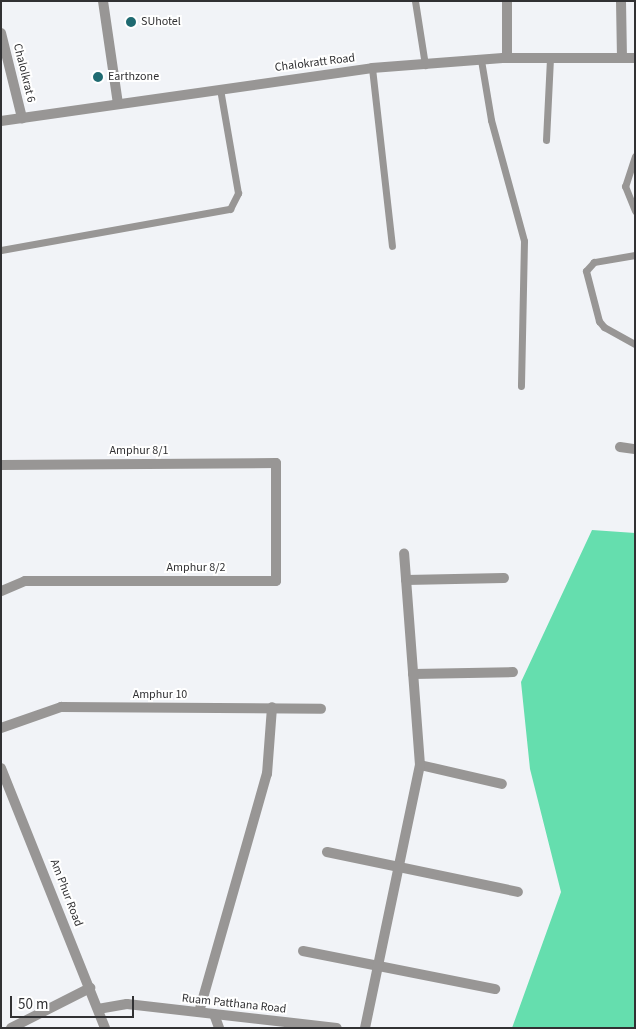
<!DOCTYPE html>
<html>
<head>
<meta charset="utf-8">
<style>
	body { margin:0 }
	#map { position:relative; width:636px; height:1029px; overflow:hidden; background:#f1f3f7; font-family:"Source Sans 3",sans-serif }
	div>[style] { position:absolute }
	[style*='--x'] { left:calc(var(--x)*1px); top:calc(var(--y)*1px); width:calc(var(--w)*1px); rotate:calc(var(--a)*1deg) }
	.forest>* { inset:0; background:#65deae }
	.service>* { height:7px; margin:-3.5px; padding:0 3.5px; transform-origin:3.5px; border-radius:3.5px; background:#989695 }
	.minor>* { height:10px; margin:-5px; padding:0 5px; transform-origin:5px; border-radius:5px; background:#989695 }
	.tertiary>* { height:10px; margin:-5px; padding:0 5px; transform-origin:5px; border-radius:5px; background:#989695 }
	.dots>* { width:14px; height:14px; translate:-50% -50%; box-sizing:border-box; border:2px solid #fff; border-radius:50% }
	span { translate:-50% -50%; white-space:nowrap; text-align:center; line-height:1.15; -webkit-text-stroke:4px #fff; paint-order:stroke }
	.poi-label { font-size:12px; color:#313133 }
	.left { translate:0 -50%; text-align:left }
	.street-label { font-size:12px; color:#313133 }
	.frame { position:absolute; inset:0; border:2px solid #313133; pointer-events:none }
	.scale { position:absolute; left:10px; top:996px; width:124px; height:22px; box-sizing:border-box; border:2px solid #313133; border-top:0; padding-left:6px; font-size:15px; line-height:18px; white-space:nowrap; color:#313133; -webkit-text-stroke:4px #fff; paint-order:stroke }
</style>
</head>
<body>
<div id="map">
	<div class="forest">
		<i style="clip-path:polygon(592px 530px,635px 533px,635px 1028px,512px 1028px,561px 892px,530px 769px,521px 682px)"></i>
	</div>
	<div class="service">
		<i style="--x:415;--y:1;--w:65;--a:81.1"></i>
		<i style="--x:481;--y:60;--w:61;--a:80.5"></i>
		<i style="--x:491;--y:120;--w:125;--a:74.7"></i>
		<i style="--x:524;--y:241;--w:145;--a:91.2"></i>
		<i style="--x:372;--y:68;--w:179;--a:83.6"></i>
		<i style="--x:546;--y:140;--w:83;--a:-87.2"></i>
		<i style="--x:635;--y:156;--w:32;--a:108"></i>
		<i style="--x:625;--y:186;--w:27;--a:68"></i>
		<i style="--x:1;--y:250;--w:233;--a:-10.2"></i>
		<i style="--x:230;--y:209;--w:18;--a:-63"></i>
		<i style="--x:238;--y:193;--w:106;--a:-99.8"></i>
		<i style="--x:635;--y:255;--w:42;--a:170.3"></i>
		<i style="--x:594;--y:262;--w:12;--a:132"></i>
		<i style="--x:586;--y:271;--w:52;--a:75.4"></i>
		<i style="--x:599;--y:321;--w:8;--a:50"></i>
		<i style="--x:604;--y:327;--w:35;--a:29"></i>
	</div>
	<div class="minor">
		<i style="--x:103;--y:1;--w:104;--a:81.7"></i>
		<i style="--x:507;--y:1;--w:57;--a:90"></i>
		<i style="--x:621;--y:1;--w:57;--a:89"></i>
		<i style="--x:1;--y:33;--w:88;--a:76.1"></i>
		<i style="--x:620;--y:447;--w:15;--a:8"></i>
		<i style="--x:1;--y:465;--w:275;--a:-0.4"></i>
		<i style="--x:276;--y:463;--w:118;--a:90"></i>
		<i style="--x:276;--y:581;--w:251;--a:180"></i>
		<i style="--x:25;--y:581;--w:26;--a:157"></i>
		<i style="--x:406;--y:580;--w:98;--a:-1.2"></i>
		<i style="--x:413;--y:674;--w:100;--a:-1.1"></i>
		<i style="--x:1;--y:728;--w:64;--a:-19.3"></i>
		<i style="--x:61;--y:707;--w:260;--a:0.4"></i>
		<i style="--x:420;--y:765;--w:84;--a:13"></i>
		<i style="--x:327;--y:852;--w:195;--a:11.8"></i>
		<i style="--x:303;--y:951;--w:196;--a:11.2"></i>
		<i style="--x:98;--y:1009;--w:29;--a:-10"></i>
		<i style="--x:127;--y:1004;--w:211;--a:6.5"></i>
		<i style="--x:199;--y:1012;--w:248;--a:-74.1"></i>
		<i style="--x:267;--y:774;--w:67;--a:-85.7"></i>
		<i style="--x:214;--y:1014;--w:15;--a:70"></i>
		<i style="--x:11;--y:1028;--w:89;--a:-26.9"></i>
		<i style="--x:365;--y:1028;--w:269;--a:-78.2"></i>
		<i style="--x:420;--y:765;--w:212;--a:-94.3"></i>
	</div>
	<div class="tertiary">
		<i style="--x:1;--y:121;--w:375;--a:-8.1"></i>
		<i style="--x:372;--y:68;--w:131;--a:-4.4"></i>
		<i style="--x:503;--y:58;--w:132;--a:0"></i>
		<i style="--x:1;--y:768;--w:280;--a:68.2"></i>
	</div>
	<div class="dots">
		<i style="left:131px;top:22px;background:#1f6a71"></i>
		<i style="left:98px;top:77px;background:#1f6a71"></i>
	</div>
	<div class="poi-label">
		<span class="left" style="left:141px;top:22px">SUhotel</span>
		<span class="left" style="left:108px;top:77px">Earthzone</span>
	</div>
	<div class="street-label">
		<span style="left:315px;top:63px;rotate:-7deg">Chalokratt Road</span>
		<span style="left:24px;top:73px;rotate:76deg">Chalolkrat 6</span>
		<span style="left:139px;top:451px">Amphur 8/1</span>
		<span style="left:196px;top:568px">Amphur 8/2</span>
		<span style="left:160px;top:695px">Amphur 10</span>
		<span style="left:66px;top:893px;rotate:69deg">Am Phur Road</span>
		<span style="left:234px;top:1004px;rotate:6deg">Ruam Patthana Road</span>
	</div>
	<div class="frame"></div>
	<div class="scale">50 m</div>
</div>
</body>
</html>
